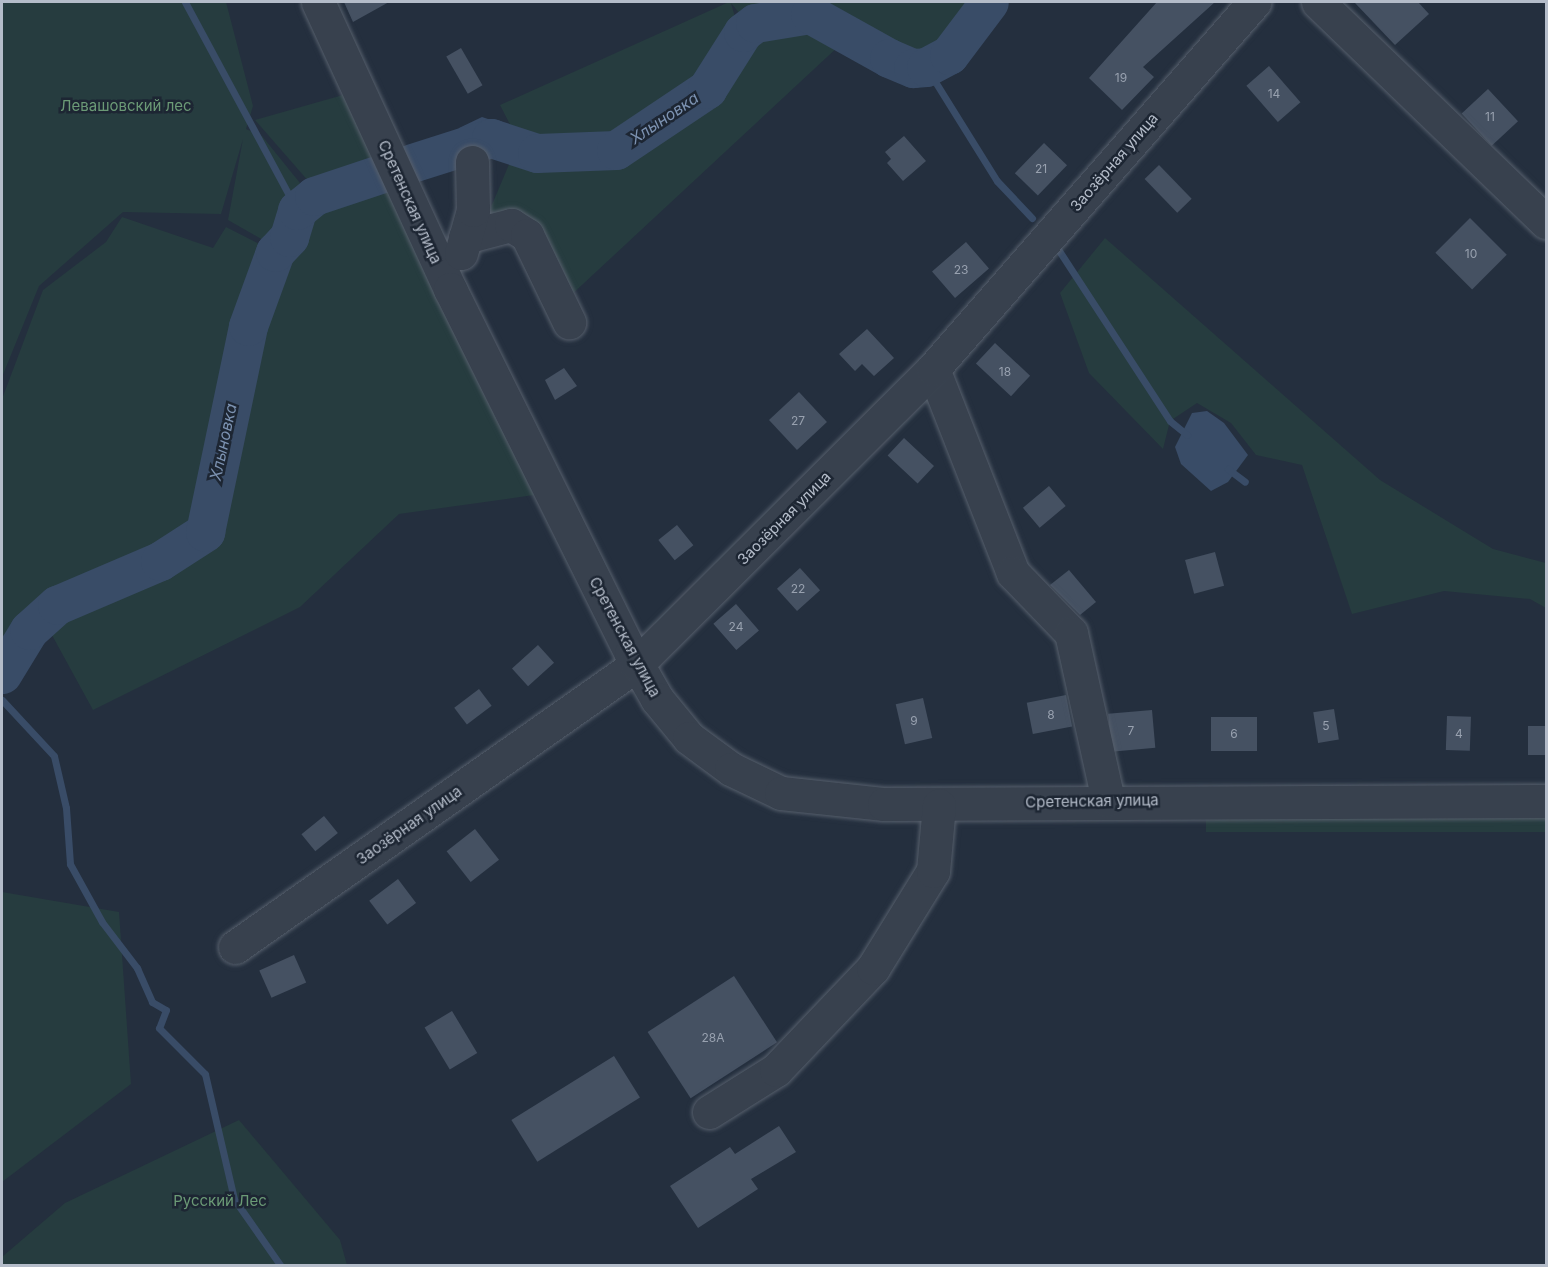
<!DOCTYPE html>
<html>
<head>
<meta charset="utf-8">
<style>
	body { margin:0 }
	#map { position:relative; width:1548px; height:1267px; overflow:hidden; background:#242f3e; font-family:Inter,sans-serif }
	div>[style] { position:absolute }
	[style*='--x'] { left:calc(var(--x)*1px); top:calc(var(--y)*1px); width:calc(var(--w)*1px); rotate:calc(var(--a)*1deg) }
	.green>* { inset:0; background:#263c3f; transform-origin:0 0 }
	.water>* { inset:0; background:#394c67 }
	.stream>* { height:7px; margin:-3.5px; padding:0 3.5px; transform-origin:3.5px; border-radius:3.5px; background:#394c67 }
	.river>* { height:39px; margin:-19.5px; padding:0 19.5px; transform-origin:19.5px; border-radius:19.5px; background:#394c67 }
	.building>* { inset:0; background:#455162; transform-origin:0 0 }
	.roads { filter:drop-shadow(0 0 2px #565f6c) drop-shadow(0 0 2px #565f6c) }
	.minor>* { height:33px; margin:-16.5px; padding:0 16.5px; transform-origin:16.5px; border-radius:16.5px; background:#38414e }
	span { translate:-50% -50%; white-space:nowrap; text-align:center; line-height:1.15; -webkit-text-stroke:5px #1d2633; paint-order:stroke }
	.number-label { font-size:12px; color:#98a1af }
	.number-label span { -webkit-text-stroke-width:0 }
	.park-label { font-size:15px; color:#6b9a76 }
	.street-label { font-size:15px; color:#b4bcc9 }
	.water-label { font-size:16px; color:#7c92b1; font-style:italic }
	.frame { position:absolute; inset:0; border:3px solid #b4bcc9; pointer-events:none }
</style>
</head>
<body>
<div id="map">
	<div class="green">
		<i style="clip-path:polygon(2px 2px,226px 2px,253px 106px,246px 129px,262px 136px,300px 183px,297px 210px,270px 244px,228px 220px,243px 139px,221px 214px,123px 212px,39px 286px,2px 377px)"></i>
		<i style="clip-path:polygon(729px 2px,812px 2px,745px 20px,731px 3px,736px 21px,714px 70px,689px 99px,620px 139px,590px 149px,519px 142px,500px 105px)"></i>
		<i style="clip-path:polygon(818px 2px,990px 2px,953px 40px,920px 59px)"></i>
		<i style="clip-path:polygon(823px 29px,841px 44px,568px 298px,549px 265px,483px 226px,510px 162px,619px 156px,713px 94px,750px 36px)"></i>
		<i style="clip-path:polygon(343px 95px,384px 169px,310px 183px,255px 120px)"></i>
		<i style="clip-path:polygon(387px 189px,534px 495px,399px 514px,300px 607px,93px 710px,47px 626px,185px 560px,213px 540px,270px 281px,326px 206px)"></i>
		<i style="clip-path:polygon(122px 217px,213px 248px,226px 227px,267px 248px,222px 363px,228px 387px,212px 432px,215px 462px,206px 497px,196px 527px,163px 551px,85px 586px,59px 592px,2px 639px,2px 399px,43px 290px,106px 242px)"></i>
		<i style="clip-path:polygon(1105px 238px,1380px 480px,1493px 549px,1546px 563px,1546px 608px,1530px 599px,1444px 591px,1352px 614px,1302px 465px,1256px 455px,1231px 423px,1197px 403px,1170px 421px,1163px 449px,1089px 373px,1060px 293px)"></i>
		<i style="left:1206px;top:818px;width:340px;height:14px"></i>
		<i style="clip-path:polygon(2px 892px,119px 912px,131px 1084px,2px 1182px)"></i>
		<i style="clip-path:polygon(239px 1120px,340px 1240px,347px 1265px,2px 1265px,2px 1257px,65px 1203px)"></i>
	</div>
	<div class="water">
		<i style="clip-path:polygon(482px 117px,491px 120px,497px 133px,505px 134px,505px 143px,442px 153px,431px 137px,454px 140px,459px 128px)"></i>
		<i style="clip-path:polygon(1207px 411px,1224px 423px,1248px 455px,1228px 482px,1211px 491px,1181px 464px,1175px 447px,1192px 413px)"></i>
	</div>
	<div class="stream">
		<i style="--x:185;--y:2;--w:236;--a:61.7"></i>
		<i style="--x:926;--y:67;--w:134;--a:58.1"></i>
		<i style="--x:997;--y:181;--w:51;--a:46.6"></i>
		<i style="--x:1054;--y:243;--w:212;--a:56.9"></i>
		<i style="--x:1170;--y:421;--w:22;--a:39"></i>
		<i style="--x:1228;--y:469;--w:21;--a:37"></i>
		<i style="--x:2;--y:700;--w:76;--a:47.1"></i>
		<i style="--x:54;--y:756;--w:53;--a:77"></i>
		<i style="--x:66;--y:808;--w:56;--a:85.9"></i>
		<i style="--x:70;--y:864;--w:66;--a:61.1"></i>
		<i style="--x:102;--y:922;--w:58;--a:52.7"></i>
		<i style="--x:137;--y:968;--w:37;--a:66"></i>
		<i style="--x:152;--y:1002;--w:16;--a:30"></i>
		<i style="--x:166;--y:1010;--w:19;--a:111"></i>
		<i style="--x:159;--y:1028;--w:65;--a:45"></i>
		<i style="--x:205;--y:1074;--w:128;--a:76.9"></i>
		<i style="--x:234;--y:1199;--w:82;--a:55"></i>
	</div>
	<div class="river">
		<i style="--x:412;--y:163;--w:83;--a:-17.6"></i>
		<i style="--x:491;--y:138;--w:48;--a:18.1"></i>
		<i style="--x:537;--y:153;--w:79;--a:-2.2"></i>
		<i style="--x:616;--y:150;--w:110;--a:-33.8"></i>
		<i style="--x:707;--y:89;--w:67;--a:-57.7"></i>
		<i style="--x:743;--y:32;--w:15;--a:-37"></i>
		<i style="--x:755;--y:23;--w:56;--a:-9.3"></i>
		<i style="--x:810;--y:14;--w:90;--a:29.1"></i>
		<i style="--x:889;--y:58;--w:26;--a:23"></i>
		<i style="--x:913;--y:68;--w:13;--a:-4"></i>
		<i style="--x:926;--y:67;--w:26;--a:-28"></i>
		<i style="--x:949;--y:55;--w:66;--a:-53"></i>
		<i style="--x:2;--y:674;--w:52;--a:-58.5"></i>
		<i style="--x:29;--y:630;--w:38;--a:-42"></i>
		<i style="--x:57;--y:605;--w:112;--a:-23.1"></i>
		<i style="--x:160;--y:561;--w:54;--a:-32.8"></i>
		<i style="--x:205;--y:532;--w:210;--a:-78.2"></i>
		<i style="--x:248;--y:326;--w:79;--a:-70"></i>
		<i style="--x:275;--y:252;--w:21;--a:-47"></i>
		<i style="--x:289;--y:237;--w:28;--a:-73"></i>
		<i style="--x:297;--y:210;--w:22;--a:-39"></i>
		<i style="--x:314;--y:196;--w:79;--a:-18.4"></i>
	</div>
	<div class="building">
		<i style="clip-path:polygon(344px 2px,389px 2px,353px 22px)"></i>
		<i style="clip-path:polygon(1157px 2px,1215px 2px,1143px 67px,1154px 77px,1122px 110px,1089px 78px)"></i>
		<i style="clip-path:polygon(1354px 2px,1418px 2px,1429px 14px,1395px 45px)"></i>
		<i style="left:461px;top:48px;width:43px;height:17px;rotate:60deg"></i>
		<i style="left:1269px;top:66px;width:48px;height:30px;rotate:49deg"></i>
		<i style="left:1488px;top:89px;width:44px;height:36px;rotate:47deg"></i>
		<i style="clip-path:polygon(904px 136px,926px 161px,903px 181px,887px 163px,891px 159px,885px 152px)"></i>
		<i style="left:1044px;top:143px;width:32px;height:42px;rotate:44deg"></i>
		<i style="left:1159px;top:165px;width:47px;height:20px;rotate:46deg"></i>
		<i style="left:1470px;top:218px;width:52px;height:49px;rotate:45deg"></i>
		<i style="left:966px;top:242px;width:35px;height:45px;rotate:49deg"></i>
		<i style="clip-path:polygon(867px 329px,894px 358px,874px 376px,862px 364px,855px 371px,839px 354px)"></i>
		<i style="left:995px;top:343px;width:48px;height:28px;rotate:43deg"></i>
		<i style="clip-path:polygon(564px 368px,577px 386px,555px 400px,545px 380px)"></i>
		<i style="left:799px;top:392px;width:41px;height:41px;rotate:47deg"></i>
		<i style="left:904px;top:438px;width:41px;height:24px;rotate:43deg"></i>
		<i style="left:1049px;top:486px;width:26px;height:34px;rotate:50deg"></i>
		<i style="left:677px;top:525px;width:26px;height:24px;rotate:51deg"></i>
		<i style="left:1215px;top:552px;width:35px;height:31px;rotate:75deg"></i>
		<i style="left:800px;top:568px;width:30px;height:31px;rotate:48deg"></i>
		<i style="clip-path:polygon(1069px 570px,1096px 602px,1080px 615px,1050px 585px)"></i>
		<i style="left:736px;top:604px;width:35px;height:30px;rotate:49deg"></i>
		<i style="left:538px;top:645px;width:24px;height:35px;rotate:48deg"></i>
		<i style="left:479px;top:689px;width:21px;height:31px;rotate:53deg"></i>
		<i style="left:1066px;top:695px;width:32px;height:40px;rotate:79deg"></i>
		<i style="left:923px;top:698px;width:41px;height:28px;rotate:77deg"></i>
		<i style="left:1334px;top:709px;width:31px;height:21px;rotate:81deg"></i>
		<i style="left:1152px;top:710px;width:38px;height:44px;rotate:85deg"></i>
		<i style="left:1447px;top:716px;width:24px;height:34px;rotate:2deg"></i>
		<i style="left:1211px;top:717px;width:46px;height:34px"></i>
		<i style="left:1528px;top:726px;width:18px;height:29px"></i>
		<i style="left:324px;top:816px;width:22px;height:29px;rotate:51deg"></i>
		<i style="left:475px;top:829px;width:39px;height:36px;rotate:52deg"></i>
		<i style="left:398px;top:879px;width:30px;height:36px;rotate:53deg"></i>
		<i style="left:294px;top:955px;width:30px;height:38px;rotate:66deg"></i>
		<i style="left:734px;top:976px;width:79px;height:103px;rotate:57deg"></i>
		<i style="left:452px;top:1011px;width:49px;height:32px;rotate:59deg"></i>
		<i style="left:614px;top:1056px;width:49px;height:121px;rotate:58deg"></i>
		<i style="clip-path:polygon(779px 1126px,796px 1152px,751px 1179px,758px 1189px,698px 1228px,670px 1186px,730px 1147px,735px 1154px)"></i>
	</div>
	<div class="roads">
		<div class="minor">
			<i style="--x:318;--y:2;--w:316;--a:65.3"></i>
			<i style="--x:450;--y:289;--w:407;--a:63.6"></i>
			<i style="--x:631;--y:653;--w:53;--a:60.5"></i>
			<i style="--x:657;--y:699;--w:50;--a:50.6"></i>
			<i style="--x:689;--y:738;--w:52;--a:36.4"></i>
			<i style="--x:731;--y:769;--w:55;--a:25.6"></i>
			<i style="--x:781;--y:793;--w:104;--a:6.1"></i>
			<i style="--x:884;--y:804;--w:662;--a:-0.26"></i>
			<i style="--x:1318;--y:2;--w:317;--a:44"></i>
			<i style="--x:465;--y:237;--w:48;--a:-14.6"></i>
			<i style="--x:511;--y:225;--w:19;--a:32"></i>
			<i style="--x:527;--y:235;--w:97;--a:64.2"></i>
			<i style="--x:461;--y:253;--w:45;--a:-74.4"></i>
			<i style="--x:473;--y:210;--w:48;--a:-91.2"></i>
			<i style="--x:933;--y:369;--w:219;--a:68.6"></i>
			<i style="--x:1013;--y:573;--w:83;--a:46"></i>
			<i style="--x:1071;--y:633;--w:171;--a:77.5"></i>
			<i style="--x:235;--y:947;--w:492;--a:-35.1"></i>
			<i style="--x:637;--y:664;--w:418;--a:-44.9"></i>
			<i style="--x:933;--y:369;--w:488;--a:-48.8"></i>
			<i style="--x:709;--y:1112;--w:79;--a:-32.1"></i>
			<i style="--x:776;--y:1070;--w:141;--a:-46.4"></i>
			<i style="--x:873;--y:968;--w:114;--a:-58.3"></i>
			<i style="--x:933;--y:871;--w:66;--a:-84.8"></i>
		</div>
	</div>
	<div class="number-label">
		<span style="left:1121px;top:78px">19</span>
		<span style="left:1274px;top:94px">14</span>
		<span style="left:1490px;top:117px">11</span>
		<span style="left:1041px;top:169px">21</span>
		<span style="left:1471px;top:254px">10</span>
		<span style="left:961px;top:270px">23</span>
		<span style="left:1005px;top:372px">18</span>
		<span style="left:798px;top:421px">27</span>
		<span style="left:798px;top:589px">22</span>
		<span style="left:736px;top:627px">24</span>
		<span style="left:1051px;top:715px">8</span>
		<span style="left:914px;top:721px">9</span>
		<span style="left:1326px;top:726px">5</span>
		<span style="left:1131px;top:731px">7</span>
		<span style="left:1234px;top:734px">6</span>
		<span style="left:1459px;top:734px">4</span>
		<span style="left:713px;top:1038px">28А</span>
	</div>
	<div class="park-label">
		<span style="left:126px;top:106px">Левашовский лес</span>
		<span style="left:220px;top:1201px">Русский Лес</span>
	</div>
	<div class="street-label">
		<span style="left:1114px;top:162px;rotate:-49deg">Заозёрная улица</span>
		<span style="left:410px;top:202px;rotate:66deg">Сретенская улица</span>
		<span style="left:784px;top:518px;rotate:-45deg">Заозёрная улица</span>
		<span style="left:625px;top:637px;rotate:62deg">Сретенская улица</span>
		<span style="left:1092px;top:801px;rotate:-1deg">Сретенская улица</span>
		<span style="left:409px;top:825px;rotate:-35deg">Заозёрная улица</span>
	</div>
	<div class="water-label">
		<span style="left:664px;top:118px;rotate:-34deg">Хлыновка</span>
		<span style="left:223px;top:442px;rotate:-78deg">Хлыновка</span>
	</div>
	<div class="frame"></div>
</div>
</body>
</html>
